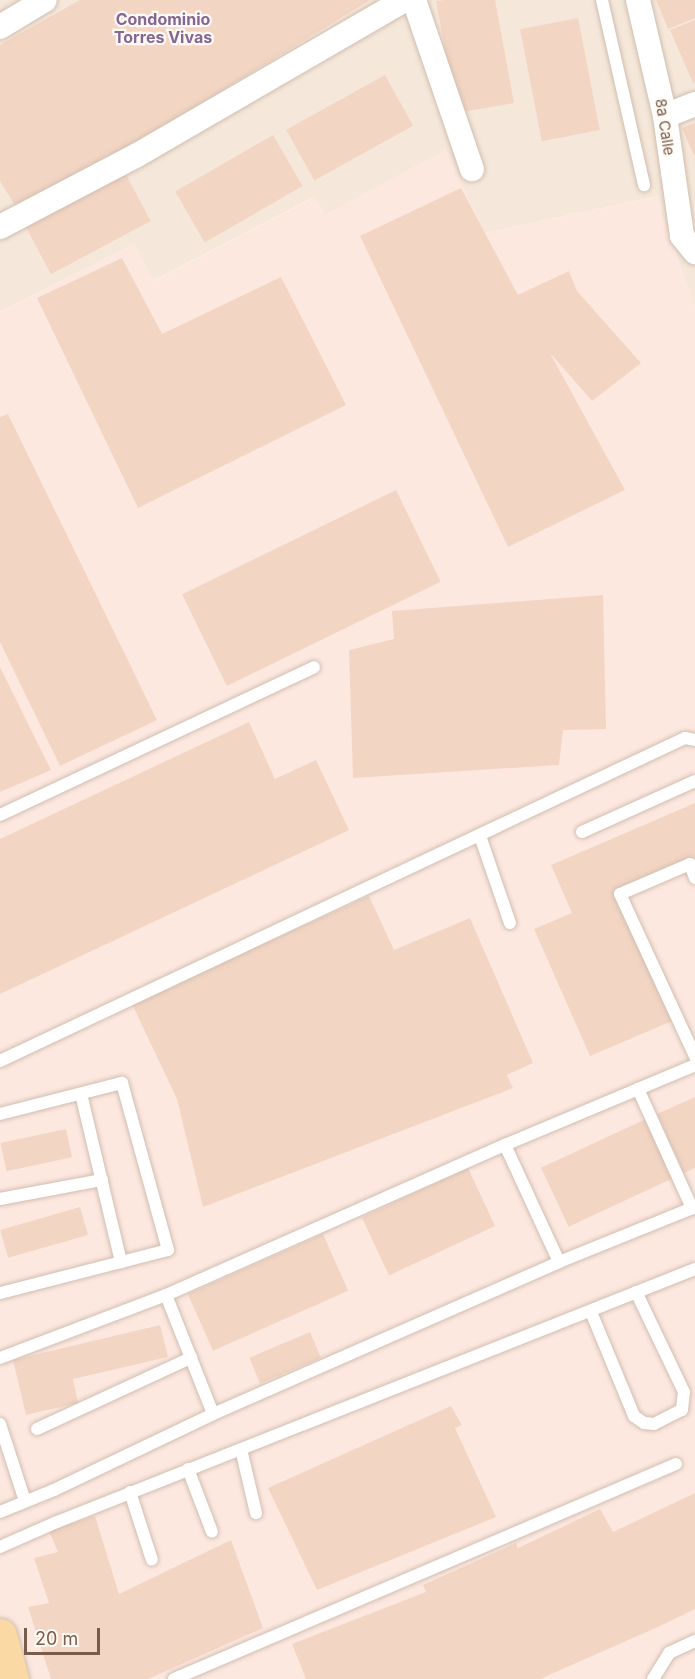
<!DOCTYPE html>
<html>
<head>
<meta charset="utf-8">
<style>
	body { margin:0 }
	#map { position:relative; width:695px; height:1679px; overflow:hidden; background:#fdf6ec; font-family:Inter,sans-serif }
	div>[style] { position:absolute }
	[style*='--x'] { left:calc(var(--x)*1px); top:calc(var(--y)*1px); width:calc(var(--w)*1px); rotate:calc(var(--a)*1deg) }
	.residential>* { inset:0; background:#f5e8da }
	.commercial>* { inset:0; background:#fde8e0 }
	.building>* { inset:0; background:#f3d5c3; transform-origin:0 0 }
	.roads { filter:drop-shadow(0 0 2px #d1beb0) drop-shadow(0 0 2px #d1beb0) }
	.service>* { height:12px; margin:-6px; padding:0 6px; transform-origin:6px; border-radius:6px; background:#fff }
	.minor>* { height:24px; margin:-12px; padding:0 12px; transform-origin:12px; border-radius:12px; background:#fff }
	.primary>* { height:33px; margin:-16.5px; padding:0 16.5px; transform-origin:16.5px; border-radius:16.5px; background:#fbd9a5 }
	span { translate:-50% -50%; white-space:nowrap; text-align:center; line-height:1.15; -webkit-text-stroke:4.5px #fffaf3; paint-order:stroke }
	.street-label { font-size:15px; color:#7a5c4d }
	.neighbourhood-label { font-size:16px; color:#846695; font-weight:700 }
	.scale { position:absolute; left:24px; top:1628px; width:76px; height:27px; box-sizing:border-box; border:3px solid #7a5c4d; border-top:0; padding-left:8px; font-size:18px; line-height:21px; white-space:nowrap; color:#7a5c4d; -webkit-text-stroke:4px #fffaf3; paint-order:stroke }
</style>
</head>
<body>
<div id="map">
	<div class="residential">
		<i style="clip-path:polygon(0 0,695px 0,695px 306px,663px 220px,658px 196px,484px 233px,445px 151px,325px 215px,314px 197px,153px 281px,134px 244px,0 312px)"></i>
	</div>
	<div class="commercial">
		<i style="clip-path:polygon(446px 150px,485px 233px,659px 196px,663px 220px,695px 306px,695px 1679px,0 1679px,0 312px,134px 244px,154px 281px,315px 197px,325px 215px)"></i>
	</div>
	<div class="building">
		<i style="clip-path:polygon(80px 0,370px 0,20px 214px,0 181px,0 45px)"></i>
		<i style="clip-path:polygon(445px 0,495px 0,514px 103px,457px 113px,436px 1px)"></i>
		<i style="clip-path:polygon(656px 0,695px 0,695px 18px,668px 29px)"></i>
		<i style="left:578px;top:18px;width:114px;height:59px;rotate:79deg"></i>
		<i style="clip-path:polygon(695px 20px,695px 82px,693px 83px,670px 30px)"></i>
		<i style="left:385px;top:75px;width:58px;height:113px;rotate:61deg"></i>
		<i style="clip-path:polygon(695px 123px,695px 158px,682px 128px)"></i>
		<i style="left:273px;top:135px;width:59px;height:113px;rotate:60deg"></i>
		<i style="left:123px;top:169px;width:59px;height:113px;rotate:62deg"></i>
		<i style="clip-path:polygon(461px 188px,518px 295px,569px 271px,577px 291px,641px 363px,592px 401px,550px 353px,625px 490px,508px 547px,360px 236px)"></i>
		<i style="clip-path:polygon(122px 258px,162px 334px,281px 277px,346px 405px,138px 508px,37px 298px)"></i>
		<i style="clip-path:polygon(8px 414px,157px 720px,60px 766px,0 642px,0 417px)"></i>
		<i style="left:396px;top:490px;width:102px;height:238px;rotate:64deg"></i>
		<i style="clip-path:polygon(603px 595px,606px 729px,563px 730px,559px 765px,353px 778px,349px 650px,394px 639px,392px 611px)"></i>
		<i style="clip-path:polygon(0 667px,51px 770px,0 792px)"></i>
		<i style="clip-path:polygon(249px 722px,275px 779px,316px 760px,349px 830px,0 994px,0 839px)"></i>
		<i style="clip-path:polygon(695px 803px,695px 871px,690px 859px,615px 892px,672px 1021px,590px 1056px,534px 929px,572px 913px,551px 865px)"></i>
		<i style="clip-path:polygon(369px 896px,394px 950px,470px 918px,533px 1063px,507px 1075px,513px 1088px,203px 1207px,177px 1099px,132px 1004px)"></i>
		<i style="clip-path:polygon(695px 1097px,695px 1168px,684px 1173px,657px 1114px)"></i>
		<i style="left:648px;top:1118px;width:65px;height:118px;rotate:65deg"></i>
		<i style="left:66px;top:1129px;width:29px;height:67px;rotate:78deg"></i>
		<i style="left:468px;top:1168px;width:64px;height:117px;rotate:65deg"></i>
		<i style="left:80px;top:1207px;width:29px;height:83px;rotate:74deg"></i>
		<i style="left:323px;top:1234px;width:62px;height:148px;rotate:66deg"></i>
		<i style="clip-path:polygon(160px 1325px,168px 1357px,73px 1379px,78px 1403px,26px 1415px,13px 1360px)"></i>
		<i style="left:310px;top:1332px;width:28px;height:66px;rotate:67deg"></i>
		<i style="clip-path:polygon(451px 1406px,462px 1425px,455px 1428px,496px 1517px,317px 1590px,268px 1488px)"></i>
		<i style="clip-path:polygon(695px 1493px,695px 1609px,660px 1626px,540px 1679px,306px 1679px,292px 1644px,426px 1592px,423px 1585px,516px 1543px,518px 1548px,600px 1509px,613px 1532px)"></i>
		<i style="clip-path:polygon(95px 1516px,119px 1594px,231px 1540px,263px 1628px,148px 1679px,51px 1679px,28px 1607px,49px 1603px,34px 1558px,58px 1552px,49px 1531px)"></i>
	</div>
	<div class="roads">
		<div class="service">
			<i style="--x:602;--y:0;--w:190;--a:77.2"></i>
			<i style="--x:0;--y:815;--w:347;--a:-25.2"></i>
			<i style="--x:582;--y:832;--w:124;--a:-24.3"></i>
			<i style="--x:480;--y:836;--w:92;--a:71"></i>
			<i style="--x:695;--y:878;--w:15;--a:-110"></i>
			<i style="--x:690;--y:864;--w:76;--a:156.8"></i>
			<i style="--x:620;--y:894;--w:179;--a:65.2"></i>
			<i style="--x:0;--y:1061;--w:757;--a:-25.25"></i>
			<i style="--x:685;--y:738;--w:10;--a:11"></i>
			<i style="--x:638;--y:1089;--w:131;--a:65.6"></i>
			<i style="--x:81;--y:1094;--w:173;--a:76.6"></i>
			<i style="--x:0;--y:1114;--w:126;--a:-14.3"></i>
			<i style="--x:122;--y:1083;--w:173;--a:74.6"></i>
			<i style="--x:168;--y:1250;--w:173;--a:165.6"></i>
			<i style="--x:505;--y:1145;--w:129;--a:65.2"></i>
			<i style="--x:0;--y:1199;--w:104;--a:-10.6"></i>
			<i style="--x:166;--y:1295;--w:128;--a:68.4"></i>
			<i style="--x:591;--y:1312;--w:113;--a:67.5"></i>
			<i style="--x:634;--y:1416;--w:12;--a:35"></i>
			<i style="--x:644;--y:1423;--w:10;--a:6"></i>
			<i style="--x:654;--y:1424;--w:31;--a:-27"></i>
			<i style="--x:682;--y:1410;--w:18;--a:-84"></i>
			<i style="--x:684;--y:1392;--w:111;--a:-115.6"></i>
			<i style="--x:0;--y:1358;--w:178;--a:-20.8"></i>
			<i style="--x:166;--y:1295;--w:371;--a:-23.9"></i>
			<i style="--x:505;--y:1145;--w:206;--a:-22.8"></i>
			<i style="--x:0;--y:1424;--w:81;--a:72"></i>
			<i style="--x:37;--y:1429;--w:170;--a:-24.8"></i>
			<i style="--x:241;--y:1449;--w:66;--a:76.8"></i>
			<i style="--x:188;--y:1469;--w:67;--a:69.1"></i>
			<i style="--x:130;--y:1492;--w:71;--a:72.1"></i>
			<i style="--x:0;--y:1512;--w:58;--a:-22.2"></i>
			<i style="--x:54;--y:1490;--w:176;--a:-25.5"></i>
			<i style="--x:213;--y:1414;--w:378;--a:-23.7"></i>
			<i style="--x:559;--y:1262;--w:147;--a:-22"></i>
			<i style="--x:0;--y:1547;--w:62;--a:-23.7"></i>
			<i style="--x:57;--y:1522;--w:686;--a:-21.63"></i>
			<i style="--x:174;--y:1679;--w:546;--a:-23.18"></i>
			<i style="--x:653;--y:1679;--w:31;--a:-58"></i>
			<i style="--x:669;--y:1653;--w:29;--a:-25"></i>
		</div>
		<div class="minor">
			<i style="--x:414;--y:0;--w:179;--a:71.1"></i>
			<i style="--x:638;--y:0;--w:119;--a:76.9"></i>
			<i style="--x:665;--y:116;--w:121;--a:81.9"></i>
			<i style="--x:682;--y:236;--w:21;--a:51"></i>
			<i style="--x:0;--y:27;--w:52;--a:-31"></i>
			<i style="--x:665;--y:116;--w:32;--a:-22"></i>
			<i style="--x:0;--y:227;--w:155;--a:-27.7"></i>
			<i style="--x:137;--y:155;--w:309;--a:-30.1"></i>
		</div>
		<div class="primary">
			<i style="--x:0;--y:1635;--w:46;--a:74.7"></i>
		</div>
	</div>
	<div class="street-label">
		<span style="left:665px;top:127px;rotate:81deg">8a Calle</span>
	</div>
	<div class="neighbourhood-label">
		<span style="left:163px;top:28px">Condominio<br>Torres Vivas</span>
	</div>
	<div class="scale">20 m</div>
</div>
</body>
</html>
